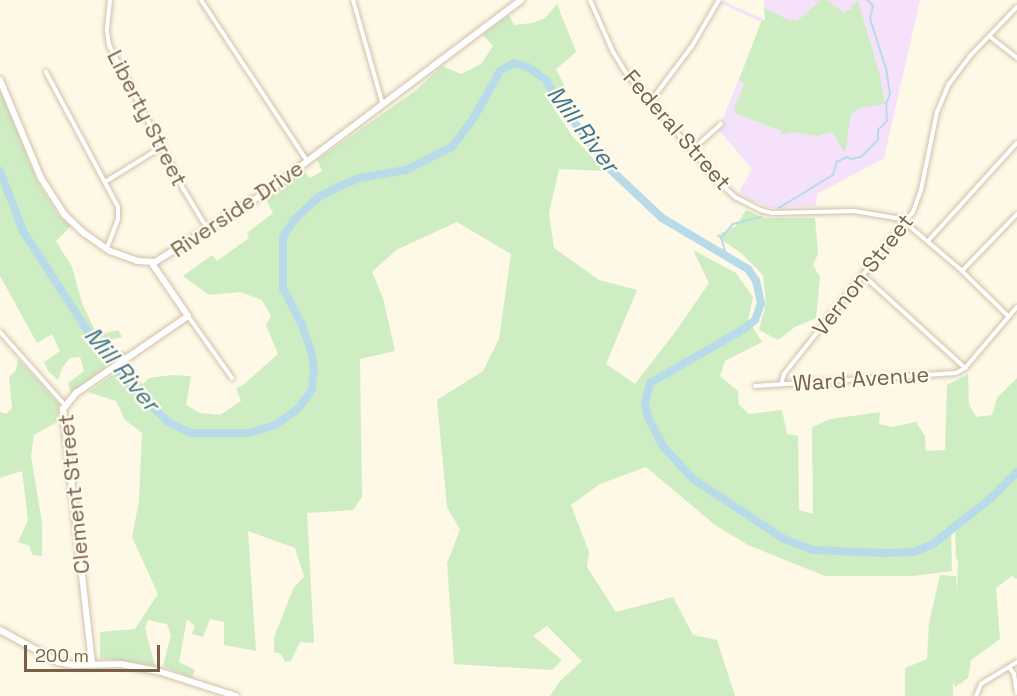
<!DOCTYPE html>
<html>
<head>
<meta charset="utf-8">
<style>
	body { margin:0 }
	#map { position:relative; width:1017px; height:696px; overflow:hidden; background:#fef8e6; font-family:"Space Grotesk",sans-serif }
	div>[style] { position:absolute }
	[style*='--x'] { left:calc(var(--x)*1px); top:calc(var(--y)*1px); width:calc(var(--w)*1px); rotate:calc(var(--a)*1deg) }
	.education>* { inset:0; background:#f5e2fa }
	.green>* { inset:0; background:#ceedc3 }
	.stream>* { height:1.5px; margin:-0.75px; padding:0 0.75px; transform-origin:0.75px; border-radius:0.75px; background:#b8dbe9 }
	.river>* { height:8px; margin:-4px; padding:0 4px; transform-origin:4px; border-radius:4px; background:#b8dbe9 }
	.roads { filter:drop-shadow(0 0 2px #d0c1aa) drop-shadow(0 0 2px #d0c1aa) }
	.street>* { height:4px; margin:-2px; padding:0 2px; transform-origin:2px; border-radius:2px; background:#fff }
	.secondary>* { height:6px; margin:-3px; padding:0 3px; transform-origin:3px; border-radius:3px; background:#fff }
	span { translate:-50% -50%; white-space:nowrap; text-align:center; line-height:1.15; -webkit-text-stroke:4.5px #fffbed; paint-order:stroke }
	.street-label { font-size:22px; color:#796148 }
	.water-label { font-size:24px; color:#40768e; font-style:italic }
	.scale { position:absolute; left:24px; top:645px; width:136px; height:27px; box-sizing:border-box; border:3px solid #796148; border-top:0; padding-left:8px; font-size:18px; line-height:21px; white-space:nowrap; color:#796148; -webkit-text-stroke:4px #fffbed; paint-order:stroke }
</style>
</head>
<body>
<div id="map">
	<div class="education">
		<i style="clip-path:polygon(764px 0,920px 0,884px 158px,817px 194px,816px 206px,771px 208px,746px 198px,739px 192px,752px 169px,719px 130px,697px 149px,694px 146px,721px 123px,760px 28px,761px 22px,721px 3px,723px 1px,765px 20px)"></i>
	</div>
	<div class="green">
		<i style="clip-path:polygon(821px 0,827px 0,844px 13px,847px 9px,850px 11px,852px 8px,850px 6px,858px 1px,879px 72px,885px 104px,860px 108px,851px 114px,845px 153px,832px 132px,817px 136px,793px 132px,780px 135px,782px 131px,737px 114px,734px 109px,744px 83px,739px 80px,761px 22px,765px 20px,764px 8px,789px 20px,797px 21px)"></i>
		<i style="clip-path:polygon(557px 4px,576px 52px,556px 69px,568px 93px,549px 101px,573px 137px,605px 171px,559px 169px,549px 213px,554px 248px,599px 280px,637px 290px,606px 364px,635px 384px,676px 331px,709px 283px,693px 250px,736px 273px,753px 297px,748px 320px,762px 342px,725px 361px,720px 376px,738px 391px,739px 405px,749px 414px,782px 410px,787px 434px,798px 436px,799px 510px,813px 514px,812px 427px,831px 419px,880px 412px,879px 424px,892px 427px,916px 422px,925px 436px,926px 451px,945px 450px,947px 385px,968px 374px,969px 404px,976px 417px,992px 415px,997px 398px,1017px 378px,1017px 579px,1012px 576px,996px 588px,1000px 639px,971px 660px,968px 678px,955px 687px,953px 682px,953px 696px,905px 696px,905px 668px,927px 659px,929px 623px,940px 575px,956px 576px,957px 592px,958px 558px,956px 560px,955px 527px,951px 530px,952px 571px,913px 576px,825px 576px,748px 545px,715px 525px,646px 467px,600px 484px,571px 505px,589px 552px,587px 567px,616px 612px,673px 597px,693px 635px,717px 640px,735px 696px,550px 696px,560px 681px,582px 661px,547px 626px,533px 636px,562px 660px,552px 670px,454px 664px,447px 563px,460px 530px,447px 507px,437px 400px,483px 371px,499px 339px,511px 254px,457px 222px,396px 250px,372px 272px,383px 298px,395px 351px,360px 359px,362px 497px,353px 510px,307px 513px,314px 643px,300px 642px,291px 661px,285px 662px,281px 654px,274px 652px,274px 637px,294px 587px,304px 577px,295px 548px,248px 531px,256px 651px,224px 645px,224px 622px,210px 619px,203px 637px,192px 634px,195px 626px,187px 619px,179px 662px,195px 670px,192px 678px,163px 666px,171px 635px,167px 624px,148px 620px,145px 628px,155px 666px,100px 658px,100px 632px,135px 629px,158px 594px,132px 537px,139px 501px,142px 433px,125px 420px,116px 401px,88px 392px,126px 366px,143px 384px,149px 378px,172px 375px,191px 376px,186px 405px,200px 413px,220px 415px,241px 401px,236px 388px,243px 385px,278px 354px,266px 325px,271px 316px,262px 300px,240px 292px,209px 295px,183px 276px,212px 255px,217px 261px,249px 238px,247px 233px,273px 213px,266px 199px,303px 170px,310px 178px,322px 171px,317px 160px,415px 91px,442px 66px,461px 74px,481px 64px,493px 46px,482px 34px,509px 15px,514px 25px,532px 23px,545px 18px)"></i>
		<i style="clip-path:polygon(0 90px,38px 183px,59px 216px,71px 226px,56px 241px,72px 267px,82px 303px,97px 335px,118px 330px,122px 337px,110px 340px,117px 349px,126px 352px,71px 393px,68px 383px,84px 371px,80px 357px,70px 358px,62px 368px,58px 380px,48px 371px,44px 362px,60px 351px,52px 334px,37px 343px,0 276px)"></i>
		<i style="clip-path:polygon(746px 210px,764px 218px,815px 218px,818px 254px,813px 265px,820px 277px,816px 318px,795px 327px,778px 340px,759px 330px,766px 303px,763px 275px,741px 253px,716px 236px,736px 226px)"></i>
		<i style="clip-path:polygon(18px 359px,59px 404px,57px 422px,34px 435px,31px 456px,42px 523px,42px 556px,32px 555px,30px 546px,18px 542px,28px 520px,22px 471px,0 478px,0 412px,6px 414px,12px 408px,9px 377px,16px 370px)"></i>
	</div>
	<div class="stream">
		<i style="--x:779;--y:208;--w:63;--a:-31.4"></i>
		<i style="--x:833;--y:175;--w:14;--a:-73"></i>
		<i style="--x:837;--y:162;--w:11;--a:-27"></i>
		<i style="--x:847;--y:157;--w:5;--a:22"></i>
		<i style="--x:852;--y:159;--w:9;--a:-13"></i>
		<i style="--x:861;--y:157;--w:24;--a:-45"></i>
		<i style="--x:878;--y:140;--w:10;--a:-90"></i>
		<i style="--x:878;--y:130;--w:13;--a:-45"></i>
		<i style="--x:887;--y:121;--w:17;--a:-93"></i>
		<i style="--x:886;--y:104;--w:11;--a:-68"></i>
		<i style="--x:890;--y:94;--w:25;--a:-99"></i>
		<i style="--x:886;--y:69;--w:52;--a:-107.7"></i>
		<i style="--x:870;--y:19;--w:13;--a:-77"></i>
		<i style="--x:873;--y:6;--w:8;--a:-135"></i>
		<i style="--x:726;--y:255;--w:18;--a:-106"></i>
		<i style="--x:721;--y:238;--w:18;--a:-49"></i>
		<i style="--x:733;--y:224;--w:29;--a:-14"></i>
	</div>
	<div class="river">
		<i style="--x:0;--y:171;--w:64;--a:69"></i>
		<i style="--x:23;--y:231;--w:138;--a:57.1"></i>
		<i style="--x:98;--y:347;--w:43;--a:50.7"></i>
		<i style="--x:125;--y:380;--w:60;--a:44.3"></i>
		<i style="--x:168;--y:422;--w:25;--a:26"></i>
		<i style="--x:191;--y:433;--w:58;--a:0"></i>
		<i style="--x:249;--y:433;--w:27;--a:-17"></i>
		<i style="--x:275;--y:425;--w:28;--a:-35"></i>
		<i style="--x:298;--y:409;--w:24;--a:-54"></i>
		<i style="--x:312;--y:390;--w:22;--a:-85"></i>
		<i style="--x:314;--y:368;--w:17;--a:-100"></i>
		<i style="--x:311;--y:351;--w:28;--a:-109"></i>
		<i style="--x:302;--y:325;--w:42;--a:-117.2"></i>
		<i style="--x:283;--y:288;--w:51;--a:-90"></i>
		<i style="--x:283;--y:237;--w:22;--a:-56"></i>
		<i style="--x:295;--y:219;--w:33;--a:-43"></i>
		<i style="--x:319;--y:197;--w:21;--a:-28"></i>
		<i style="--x:338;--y:187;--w:23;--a:-23"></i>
		<i style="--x:359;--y:178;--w:48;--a:-9.7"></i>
		<i style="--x:406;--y:170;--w:51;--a:-26.6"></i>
		<i style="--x:452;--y:147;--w:35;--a:-53"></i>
		<i style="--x:473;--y:119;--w:55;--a:-60.6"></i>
		<i style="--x:500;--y:71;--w:16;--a:-30"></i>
		<i style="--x:514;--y:63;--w:15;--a:16"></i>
		<i style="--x:528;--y:67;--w:22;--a:36"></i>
		<i style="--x:546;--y:80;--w:29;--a:59"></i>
		<i style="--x:561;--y:105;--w:82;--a:52.4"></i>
		<i style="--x:611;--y:170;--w:70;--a:43.3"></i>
		<i style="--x:662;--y:218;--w:100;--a:30.7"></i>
		<i style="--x:748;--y:269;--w:14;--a:56"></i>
		<i style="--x:756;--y:281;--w:23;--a:77"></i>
		<i style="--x:761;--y:303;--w:18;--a:109"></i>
		<i style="--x:755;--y:320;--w:14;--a:141"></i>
		<i style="--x:744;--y:329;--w:108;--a:150.1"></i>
		<i style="--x:650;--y:383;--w:21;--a:104"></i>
		<i style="--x:645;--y:403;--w:14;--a:78"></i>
		<i style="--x:648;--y:417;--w:31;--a:63"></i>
		<i style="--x:662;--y:445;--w:46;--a:47.6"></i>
		<i style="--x:693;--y:479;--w:109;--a:33.4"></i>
		<i style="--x:784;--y:539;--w:30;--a:21"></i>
		<i style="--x:812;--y:550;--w:71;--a:2.4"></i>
		<i style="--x:883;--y:553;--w:31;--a:-2"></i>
		<i style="--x:914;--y:552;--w:21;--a:-23"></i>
		<i style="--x:933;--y:544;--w:73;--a:-38.3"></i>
		<i style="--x:990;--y:499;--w:38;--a:-45"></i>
	</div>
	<div class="roads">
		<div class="street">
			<i style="--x:110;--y:0;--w:31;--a:96"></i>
			<i style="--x:107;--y:31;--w:14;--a:82"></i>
			<i style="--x:109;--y:45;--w:163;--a:62.7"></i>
			<i style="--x:184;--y:190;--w:47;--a:59"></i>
			<i style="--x:201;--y:0;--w:193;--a:56.6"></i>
			<i style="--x:353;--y:0;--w:109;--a:74.1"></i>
			<i style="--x:590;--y:0;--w:57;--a:66.1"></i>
			<i style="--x:613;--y:52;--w:25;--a:58"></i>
			<i style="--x:626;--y:73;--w:145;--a:49.5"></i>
			<i style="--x:720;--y:183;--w:21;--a:43"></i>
			<i style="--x:735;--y:197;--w:28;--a:27"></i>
			<i style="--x:760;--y:210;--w:12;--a:14"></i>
			<i style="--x:772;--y:213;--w:82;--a:-1.4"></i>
			<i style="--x:854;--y:211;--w:48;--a:9.7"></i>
			<i style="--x:901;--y:219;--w:77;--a:40.3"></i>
			<i style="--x:960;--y:269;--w:67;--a:44.4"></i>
			<i style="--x:989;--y:36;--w:36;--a:38"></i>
			<i style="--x:46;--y:72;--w:153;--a:61.9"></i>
			<i style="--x:118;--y:207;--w:12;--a:90"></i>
			<i style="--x:118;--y:219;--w:31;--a:111"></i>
			<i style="--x:650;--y:102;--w:70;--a:-53.1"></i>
			<i style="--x:692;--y:46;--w:53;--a:-59.6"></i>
			<i style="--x:692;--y:150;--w:39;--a:-42"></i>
			<i style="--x:105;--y:182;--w:68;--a:-31.8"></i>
			<i style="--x:928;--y:241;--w:132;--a:-47.8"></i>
			<i style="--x:962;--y:271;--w:79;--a:-46"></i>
			<i style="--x:864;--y:276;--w:137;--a:42.3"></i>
			<i style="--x:188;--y:316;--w:76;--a:54.6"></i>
			<i style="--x:0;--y:332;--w:96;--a:48.4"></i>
			<i style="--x:781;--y:384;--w:10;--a:-73"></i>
			<i style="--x:784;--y:374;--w:207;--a:-51.5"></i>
			<i style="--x:913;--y:212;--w:23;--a:-70"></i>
			<i style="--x:921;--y:190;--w:80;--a:-78.4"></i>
			<i style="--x:937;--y:112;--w:30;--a:-67"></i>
			<i style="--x:949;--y:84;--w:34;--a:-53"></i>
			<i style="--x:969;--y:57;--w:69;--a:-46.2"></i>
			<i style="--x:755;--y:386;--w:201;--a:-3.7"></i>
			<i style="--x:956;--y:373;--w:10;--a:-29"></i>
			<i style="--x:965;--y:368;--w:80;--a:-49.6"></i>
			<i style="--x:1009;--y:667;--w:9;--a:54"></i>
			<i style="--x:1014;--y:674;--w:19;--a:81"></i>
			<i style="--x:976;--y:696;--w:13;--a:-67"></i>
			<i style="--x:981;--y:684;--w:42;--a:-31.4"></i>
		</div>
		<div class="secondary">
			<i style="--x:0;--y:80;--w:106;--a:67.3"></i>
			<i style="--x:41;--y:178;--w:43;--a:57.4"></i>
			<i style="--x:64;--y:214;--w:28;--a:44"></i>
			<i style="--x:84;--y:233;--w:32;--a:35"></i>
			<i style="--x:110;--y:251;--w:29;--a:20"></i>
			<i style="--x:137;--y:261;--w:18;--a:3"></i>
			<i style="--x:155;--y:262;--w:130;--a:-32.1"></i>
			<i style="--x:265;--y:193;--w:321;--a:-37"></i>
			<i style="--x:0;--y:630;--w:66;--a:28.9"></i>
			<i style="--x:58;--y:662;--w:16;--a:11"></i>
			<i style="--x:74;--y:665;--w:47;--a:-1.2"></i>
			<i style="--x:121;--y:664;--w:38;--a:11"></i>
			<i style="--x:158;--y:671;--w:82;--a:17.8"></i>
			<i style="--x:92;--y:663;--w:256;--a:-96.5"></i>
			<i style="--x:63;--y:409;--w:21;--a:-51"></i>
			<i style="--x:76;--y:393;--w:136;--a:-34.5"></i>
			<i style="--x:188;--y:316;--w:65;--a:-124.4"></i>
		</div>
	</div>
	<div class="street-label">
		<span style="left:147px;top:118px;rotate:63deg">Liberty Street</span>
		<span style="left:677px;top:130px;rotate:49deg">Federal Street</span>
		<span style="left:237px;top:209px;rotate:-34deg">Riverside Drive</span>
		<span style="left:863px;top:275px;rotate:-52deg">Vernon Street</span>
		<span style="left:861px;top:379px;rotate:-4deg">Ward Avenue</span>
		<span style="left:74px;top:494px;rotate:-96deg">Clement Street</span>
	</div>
	<div class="water-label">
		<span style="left:583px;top:129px;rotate:53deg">Mill River</span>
		<span style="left:122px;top:369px;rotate:50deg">Mill River</span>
	</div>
	<div class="scale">200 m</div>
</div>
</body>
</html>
